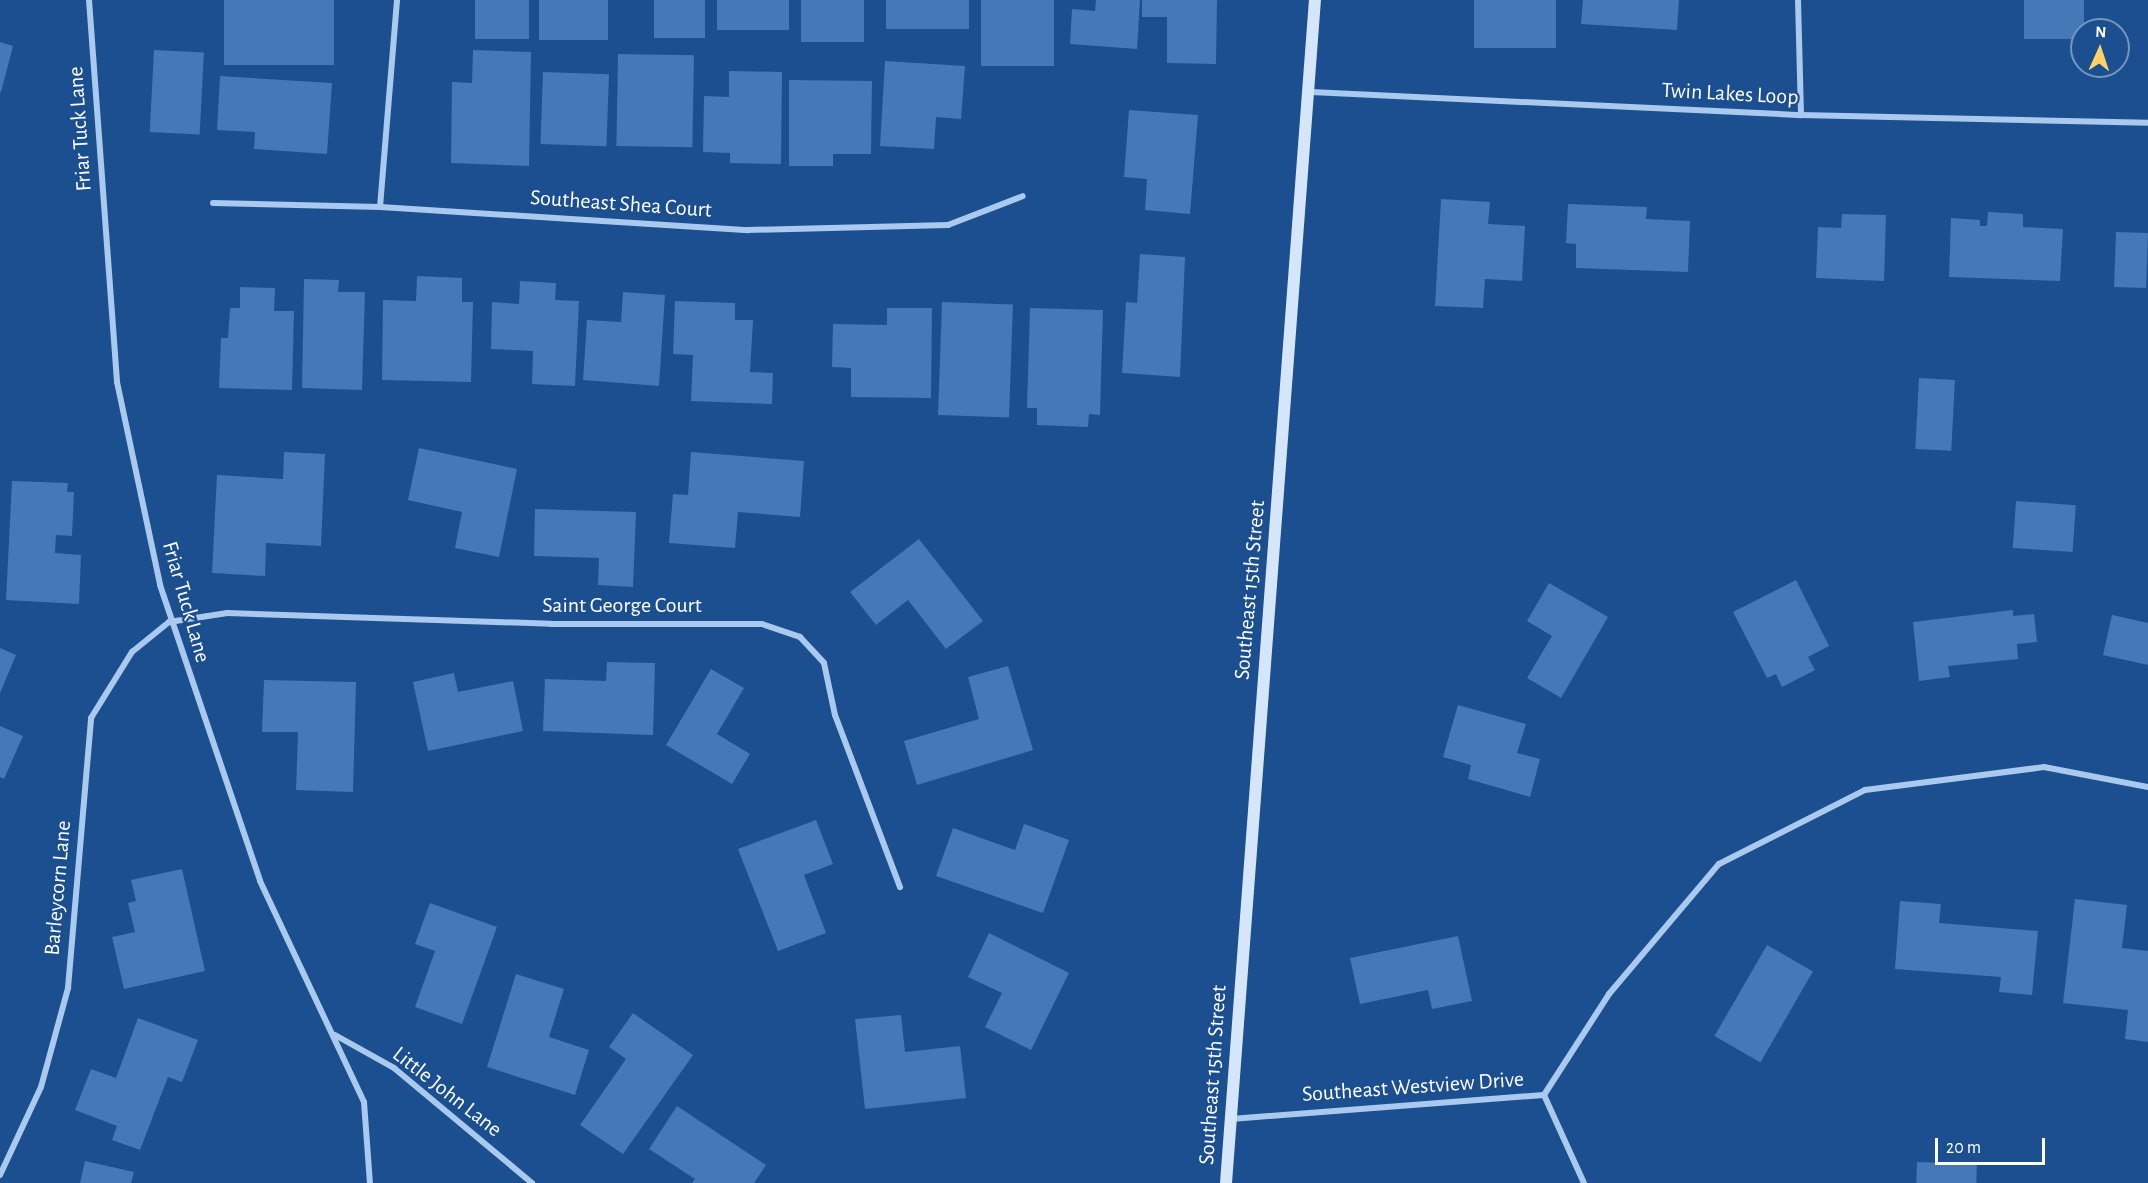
<!DOCTYPE html>
<html>
<head>
<meta charset="utf-8">
<style>
	body { margin:0 }
	#map { position:relative; width:2148px; height:1183px; overflow:hidden; background:#1b4f8f; font-family:"Alegreya Sans",sans-serif }
	div>[style] { position:absolute }
	[style*='--x'] { left:calc(var(--x)*1px); top:calc(var(--y)*1px); width:calc(var(--w)*1px); rotate:calc(var(--a)*1deg) }
	.building>* { inset:0; background:#4478b7; transform-origin:0 0 }
	.minor>* { height:6px; margin:-3px; padding:0 3px; transform-origin:3px; border-radius:3px; background:#a9c9ee }
	.secondary>* { height:12px; margin:-6px; padding:0 6px; transform-origin:6px; border-radius:6px; background:#d6e6fa }
	span { translate:-50% -50%; white-space:nowrap; text-align:center; line-height:1.15; -webkit-text-stroke:4.5px #1b4f8f; paint-order:stroke }
	.street-label { font-size:22px; color:#fff }
	.north { position:absolute; left:2070px; top:18px; width:60px; height:60px; box-sizing:border-box; background:#1b4f8f; border:2px solid #7695bc; border-radius:50%; rotate:3deg; font-size:16px; font-weight:700; line-height:24px; text-align:center; color:#fff }
	.north::after { content:''; display:block; margin:auto; width:21px; height:27px; background:#ffd166; clip-path:polygon(50% 0,100% 100%,50% 72%,0 100%) }
	.scale { position:absolute; left:1935px; top:1138px; width:110px; height:27px; box-sizing:border-box; border:3px solid #fff; border-top:0; padding-left:8px; font-size:18px; line-height:21px; white-space:nowrap; color:#fff; -webkit-text-stroke:4px #1b4f8f; paint-order:stroke }
</style>
</head>
<body>
<div id="map">
	<div class="building">
		<i style="left:224px;top:0;width:110px;height:65px"></i>
		<i style="left:475px;top:0;width:54px;height:39px"></i>
		<i style="left:539px;top:0;width:69px;height:40px"></i>
		<i style="left:654px;top:0;width:51px;height:38px"></i>
		<i style="left:717px;top:0;width:72px;height:30px"></i>
		<i style="left:801px;top:0;width:63px;height:42px"></i>
		<i style="left:886px;top:0;width:83px;height:29px"></i>
		<i style="left:981px;top:0;width:73px;height:66px"></i>
		<i style="clip-path:polygon(1096px 0,1140px 0,1137px 49px,1070px 44px,1072px 9px,1095px 11px)"></i>
		<i style="clip-path:polygon(1142px 0,1217px 0,1216px 64px,1167px 63px,1167px 17px,1142px 17px)"></i>
		<i style="left:1474px;top:0;width:82px;height:48px"></i>
		<i style="clip-path:polygon(1583px 0,1679px 0,1677px 30px,1581px 24px)"></i>
		<i style="left:2024px;top:0;width:60px;height:39px"></i>
		<i style="clip-path:polygon(0 42px,13px 46px,1px 92px,0 92px)"></i>
		<i style="left:154px;top:50px;width:50px;height:82px;rotate:3deg"></i>
		<i style="clip-path:polygon(473px 50px,531px 52px,529px 166px,451px 163px,452px 82px,472px 83px)"></i>
		<i style="left:618px;top:54px;width:76px;height:92px;rotate:1deg"></i>
		<i style="clip-path:polygon(885px 61px,965px 66px,961px 119px,936px 117px,934px 149px,880px 146px)"></i>
		<i style="clip-path:polygon(729px 71px,782px 72px,781px 164px,730px 163px,730px 153px,703px 152px,704px 96px,729px 97px)"></i>
		<i style="left:543px;top:72px;width:66px;height:72px;rotate:2deg"></i>
		<i style="clip-path:polygon(220px 76px,332px 83px,327px 154px,254px 149px,255px 132px,217px 130px)"></i>
		<i style="clip-path:polygon(789px 80px,872px 81px,871px 154px,833px 154px,833px 166px,789px 166px)"></i>
		<i style="clip-path:polygon(1129px 110px,1198px 115px,1190px 214px,1145px 210px,1147px 179px,1124px 177px)"></i>
		<i style="clip-path:polygon(1441px 199px,1490px 202px,1488px 224px,1525px 226px,1522px 281px,1485px 279px,1483px 308px,1435px 306px)"></i>
		<i style="clip-path:polygon(1568px 204px,1647px 207px,1646px 219px,1690px 221px,1688px 272px,1576px 268px,1576px 244px,1566px 243px)"></i>
		<i style="clip-path:polygon(1988px 212px,2023px 214px,2023px 227px,2063px 229px,2060px 281px,1949px 277px,1951px 218px,1980px 220px,1980px 226px,1987px 226px)"></i>
		<i style="clip-path:polygon(1842px 214px,1886px 215px,1884px 281px,1816px 278px,1818px 227px,1841px 228px)"></i>
		<i style="left:2116px;top:232px;width:32px;height:55px;rotate:2deg"></i>
		<i style="clip-path:polygon(1140px 254px,1185px 257px,1180px 377px,1122px 373px,1126px 302px,1137px 303px)"></i>
		<i style="clip-path:polygon(417px 276px,462px 278px,462px 302px,473px 302px,471px 382px,382px 380px,383px 300px,416px 301px)"></i>
		<i style="clip-path:polygon(304px 279px,339px 280px,338px 292px,365px 292px,362px 390px,302px 388px)"></i>
		<i style="clip-path:polygon(520px 281px,556px 283px,555px 300px,579px 301px,575px 386px,532px 384px,533px 351px,491px 349px,492px 302px,519px 304px)"></i>
		<i style="clip-path:polygon(240px 287px,275px 288px,274px 311px,294px 311px,292px 390px,219px 388px,221px 338px,228px 338px,230px 308px,240px 308px)"></i>
		<i style="clip-path:polygon(623px 292px,665px 295px,659px 386px,583px 380px,587px 320px,621px 322px)"></i>
		<i style="clip-path:polygon(675px 301px,735px 303px,735px 320px,753px 320px,750px 372px,773px 373px,772px 404px,691px 401px,693px 355px,673px 354px)"></i>
		<i style="left:942px;top:302px;width:71px;height:113px;rotate:2deg"></i>
		<i style="clip-path:polygon(887px 308px,932px 308px,931px 398px,851px 397px,851px 368px,832px 367px,833px 324px,887px 325px)"></i>
		<i style="clip-path:polygon(1030px 308px,1103px 310px,1100px 415px,1089px 414px,1088px 427px,1037px 425px,1037px 408px,1027px 408px)"></i>
		<i style="left:1919px;top:378px;width:36px;height:71px;rotate:3deg"></i>
		<i style="clip-path:polygon(419px 448px,517px 469px,499px 557px,455px 548px,462px 512px,408px 500px)"></i>
		<i style="clip-path:polygon(284px 452px,325px 454px,321px 546px,266px 543px,265px 576px,212px 573px,217px 475px,283px 479px)"></i>
		<i style="clip-path:polygon(691px 452px,804px 461px,800px 517px,738px 512px,735px 548px,669px 543px,673px 494px,688px 495px)"></i>
		<i style="clip-path:polygon(12px 481px,68px 483px,67px 492px,74px 492px,72px 536px,56px 535px,55px 553px,81px 555px,79px 604px,6px 600px)"></i>
		<i style="left:2016px;top:501px;width:60px;height:47px;rotate:4deg"></i>
		<i style="clip-path:polygon(535px 509px,636px 512px,633px 587px,598px 585px,599px 558px,534px 556px)"></i>
		<i style="clip-path:polygon(919px 539px,983px 621px,946px 649px,908px 600px,876px 625px,850px 592px)"></i>
		<i style="clip-path:polygon(1796px 580px,1829px 646px,1808px 657px,1815px 670px,1782px 687px,1776px 674px,1767px 678px,1733px 612px)"></i>
		<i style="clip-path:polygon(1549px 583px,1608px 617px,1561px 698px,1527px 678px,1552px 636px,1527px 621px)"></i>
		<i style="clip-path:polygon(2013px 610px,2013px 616px,2034px 614px,2037px 642px,2017px 644px,2018px 659px,1948px 666px,1950px 677px,1919px 681px,1913px 622px)"></i>
		<i style="clip-path:polygon(2112px 615px,2148px 623px,2148px 665px,2103px 655px)"></i>
		<i style="clip-path:polygon(0 648px,16px 655px,0 693px)"></i>
		<i style="clip-path:polygon(607px 662px,655px 663px,653px 735px,543px 731px,545px 679px,606px 681px)"></i>
		<i style="clip-path:polygon(1008px 666px,1033px 750px,917px 785px,904px 741px,979px 719px,968px 677px)"></i>
		<i style="clip-path:polygon(711px 669px,744px 688px,717px 734px,750px 754px,732px 784px,666px 745px)"></i>
		<i style="clip-path:polygon(454px 673px,458px 692px,513px 681px,523px 731px,428px 751px,413px 682px)"></i>
		<i style="clip-path:polygon(264px 680px,356px 682px,353px 792px,296px 790px,298px 732px,262px 732px)"></i>
		<i style="clip-path:polygon(1458px 705px,1526px 724px,1517px 753px,1540px 759px,1530px 797px,1468px 779px,1471px 765px,1443px 757px)"></i>
		<i style="clip-path:polygon(0 726px,23px 736px,4px 779px,0 777px)"></i>
		<i style="clip-path:polygon(816px 820px,833px 864px,804px 875px,826px 933px,778px 951px,738px 849px)"></i>
		<i style="clip-path:polygon(1024px 824px,1069px 840px,1043px 913px,936px 876px,953px 828px,1015px 850px)"></i>
		<i style="clip-path:polygon(182px 869px,205px 971px,124px 989px,112px 937px,135px 932px,128px 903px,136px 901px,131px 880px)"></i>
		<i style="clip-path:polygon(2075px 899px,2127px 905px,2122px 948px,2148px 951px,2148px 1042px,2125px 1039px,2128px 1010px,2063px 1003px)"></i>
		<i style="clip-path:polygon(1900px 901px,1941px 904px,1939px 923px,2038px 931px,2032px 995px,1999px 992px,2001px 977px,1895px 969px)"></i>
		<i style="clip-path:polygon(430px 903px,497px 927px,462px 1024px,415px 1007px,435px 951px,415px 944px)"></i>
		<i style="clip-path:polygon(989px 933px,1069px 973px,1031px 1050px,985px 1027px,1002px 993px,968px 977px)"></i>
		<i style="clip-path:polygon(1458px 936px,1472px 1001px,1432px 1009px,1428px 990px,1360px 1004px,1350px 958px)"></i>
		<i style="left:1767px;top:945px;width:53px;height:105px;rotate:30deg"></i>
		<i style="clip-path:polygon(516px 974px,564px 989px,549px 1037px,589px 1050px,575px 1095px,487px 1067px)"></i>
		<i style="clip-path:polygon(633px 1013px,693px 1055px,623px 1154px,580px 1125px,626px 1059px,609px 1047px)"></i>
		<i style="clip-path:polygon(901px 1015px,905px 1052px,960px 1046px,966px 1098px,865px 1109px,855px 1019px)"></i>
		<i style="clip-path:polygon(138px 1018px,198px 1040px,182px 1082px,168px 1077px,140px 1150px,112px 1140px,117px 1126px,75px 1110px,91px 1069px,116px 1078px)"></i>
		<i style="clip-path:polygon(677px 1106px,766px 1165px,754px 1183px,692px 1183px,695px 1179px,649px 1149px)"></i>
		<i style="clip-path:polygon(85px 1161px,134px 1172px,131px 1183px,80px 1183px)"></i>
		<i style="left:1917px;top:1162px;width:60px;height:21px;rotate:2deg"></i>
	</div>
	<div class="minor">
		<i style="--x:89;--y:0;--w:383;--a:85.8"></i>
		<i style="--x:117;--y:382;--w:208;--a:78"></i>
		<i style="--x:160;--y:585;--w:312;--a:71.3"></i>
		<i style="--x:260;--y:881;--w:244;--a:64.8"></i>
		<i style="--x:364;--y:1102;--w:81;--a:85.8"></i>
		<i style="--x:1798;--y:0;--w:115;--a:88.5"></i>
		<i style="--x:1311;--y:92;--w:491;--a:2.7"></i>
		<i style="--x:1801;--y:115;--w:347;--a:1.3"></i>
		<i style="--x:213;--y:203;--w:167;--a:1.4"></i>
		<i style="--x:380;--y:207;--w:369;--a:3.6"></i>
		<i style="--x:748;--y:230;--w:200;--a:-1.4"></i>
		<i style="--x:948;--y:225;--w:80;--a:-21.1"></i>
		<i style="--x:380;--y:207;--w:208;--a:-85.3"></i>
		<i style="--x:335;--y:1035;--w:68;--a:29.2"></i>
		<i style="--x:394;--y:1068;--w:180;--a:39.8"></i>
		<i style="--x:1544;--y:1095;--w:120;--a:-57.2"></i>
		<i style="--x:1609;--y:994;--w:170;--a:-49.8"></i>
		<i style="--x:1719;--y:864;--w:164;--a:-26.9"></i>
		<i style="--x:1865;--y:790;--w:180;--a:-7.3"></i>
		<i style="--x:2044;--y:767;--w:106;--a:10.9"></i>
		<i style="--x:1544;--y:1095;--w:97;--a:65.6"></i>
		<i style="--x:1231;--y:1119;--w:314;--a:-4.4"></i>
		<i style="--x:0;--y:1175;--w:97;--a:-65"></i>
		<i style="--x:41;--y:1087;--w:103;--a:-74.7"></i>
		<i style="--x:68;--y:988;--w:271;--a:-85.1"></i>
		<i style="--x:91;--y:718;--w:78;--a:-58.2"></i>
		<i style="--x:132;--y:652;--w:48;--a:-39"></i>
		<i style="--x:169;--y:622;--w:59;--a:-8.8"></i>
		<i style="--x:227;--y:613;--w:324;--a:1.9"></i>
		<i style="--x:551;--y:624;--w:211;--a:0"></i>
		<i style="--x:762;--y:624;--w:40;--a:18.9"></i>
		<i style="--x:800;--y:637;--w:35;--a:47"></i>
		<i style="--x:824;--y:663;--w:53;--a:78.1"></i>
		<i style="--x:835;--y:715;--w:184;--a:69.3"></i>
	</div>
	<div class="secondary">
		<i style="--x:1226;--y:1183;--w:1186;--a:-85.7"></i>
	</div>
	<div class="street-label">
		<span style="left:1730px;top:94px;rotate:3deg">Twin Lakes Loop</span>
		<span style="left:80px;top:129px;rotate:-94deg">Friar Tuck Lane</span>
		<span style="left:621px;top:204px;rotate:4deg">Southeast Shea Court</span>
		<span style="left:1250px;top:590px;rotate:-85deg">Southeast 15th Street</span>
		<span style="left:186px;top:602px;rotate:74deg">Friar Tuck Lane</span>
		<span style="left:622px;top:606px">Saint George Court</span>
		<span style="left:58px;top:888px;rotate:-85deg">Barleycorn Lane</span>
		<span style="left:1213px;top:1075px;rotate:-86deg">Southeast 15th Street</span>
		<span style="left:1413px;top:1087px;rotate:-4deg">Southeast Westview Drive</span>
		<span style="left:447px;top:1092px;rotate:38deg">Little John Lane</span>
	</div>
	<div class="north">N</div>
	<div class="scale">20 m</div>
</div>
</body>
</html>
